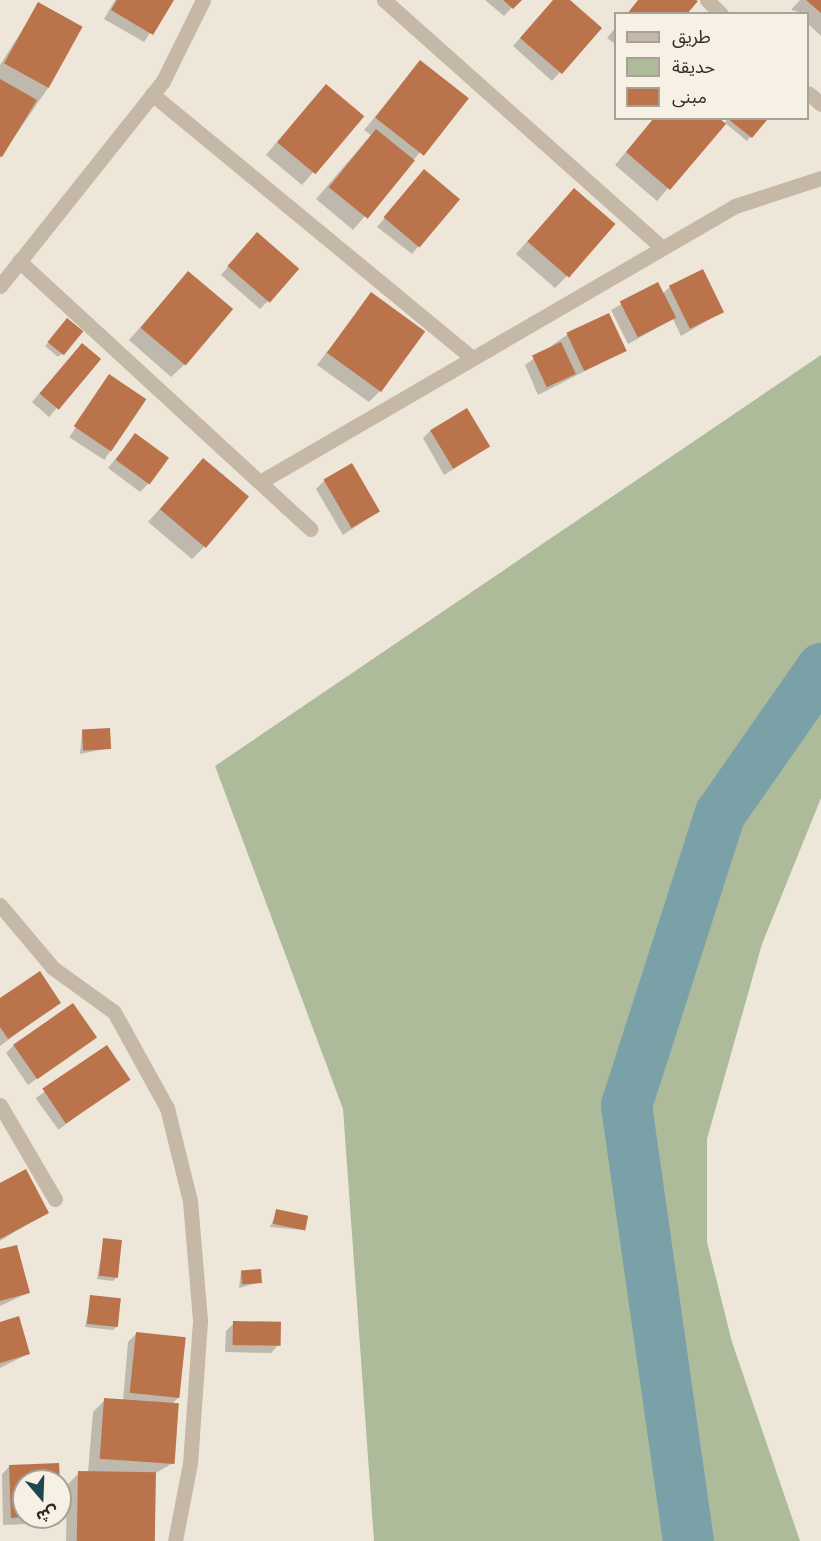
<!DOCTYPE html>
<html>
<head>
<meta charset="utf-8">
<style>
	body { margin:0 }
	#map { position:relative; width:821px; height:1541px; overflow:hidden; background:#eee7d9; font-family:Roboto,"Noto Sans Arabic",sans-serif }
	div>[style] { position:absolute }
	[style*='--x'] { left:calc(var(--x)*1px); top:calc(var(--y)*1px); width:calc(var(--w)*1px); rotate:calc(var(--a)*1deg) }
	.green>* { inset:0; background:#adbb9b }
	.shadow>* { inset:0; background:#0003; transform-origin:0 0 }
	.river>* { height:51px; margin:-25.5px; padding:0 25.5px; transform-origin:25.5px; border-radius:25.5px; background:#7ba1a8 }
	.building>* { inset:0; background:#ba734b; transform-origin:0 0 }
	.street>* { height:15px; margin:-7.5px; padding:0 7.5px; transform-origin:7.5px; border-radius:7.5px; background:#c5b8a6 }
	span { translate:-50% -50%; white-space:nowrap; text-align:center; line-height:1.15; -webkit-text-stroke:5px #f7f0e4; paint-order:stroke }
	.legend { position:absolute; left:614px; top:12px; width:195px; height:108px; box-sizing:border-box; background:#f7f0e4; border:2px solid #a8a198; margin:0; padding:8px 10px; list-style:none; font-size:18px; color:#322b26 }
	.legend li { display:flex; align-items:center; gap:12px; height:30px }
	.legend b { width:30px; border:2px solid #a8a198 }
	.north { position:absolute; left:12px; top:1469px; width:60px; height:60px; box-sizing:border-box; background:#f7f0e4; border:2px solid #a8a198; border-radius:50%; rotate:161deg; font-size:16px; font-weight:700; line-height:24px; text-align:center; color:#322b26 }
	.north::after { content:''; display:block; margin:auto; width:21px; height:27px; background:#20474f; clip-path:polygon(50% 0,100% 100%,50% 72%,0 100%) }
</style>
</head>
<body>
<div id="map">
	<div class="green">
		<i style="clip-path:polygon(821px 355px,821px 798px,762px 944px,707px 1139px,707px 1242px,732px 1342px,800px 1541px,374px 1541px,343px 1109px,215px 766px)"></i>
	</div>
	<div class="shadow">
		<i style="clip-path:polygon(115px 0,172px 0,144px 42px,104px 19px)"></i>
		<i style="clip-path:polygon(485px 0,519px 0,504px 16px)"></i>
		<i style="clip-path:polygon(554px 0,568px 0,600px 28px,552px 81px,513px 46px)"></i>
		<i style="clip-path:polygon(800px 0,821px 0,821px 36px,808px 24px,808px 14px,791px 10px)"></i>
		<i style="clip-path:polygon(39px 4px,48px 88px,0 158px,0 65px)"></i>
		<i style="clip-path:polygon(616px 27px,616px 45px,607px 38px)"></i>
		<i style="clip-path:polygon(421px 62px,467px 98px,353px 230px,316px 199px,371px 135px,364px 130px)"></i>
		<i style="clip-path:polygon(314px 98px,362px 116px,302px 185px,266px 155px)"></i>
		<i style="clip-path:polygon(654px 118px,724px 124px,728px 118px,765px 120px,747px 141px,725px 123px,657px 201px,615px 165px)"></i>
		<i style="clip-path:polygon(416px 180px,458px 199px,412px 254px,377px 227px)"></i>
		<i style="clip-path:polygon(562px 202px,567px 276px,555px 288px,516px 254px)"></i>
		<i style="clip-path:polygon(249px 242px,268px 301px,260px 309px,221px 275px)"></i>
		<i style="clip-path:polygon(188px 273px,184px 365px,171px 377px,129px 340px)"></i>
		<i style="clip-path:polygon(657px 284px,662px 294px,670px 287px,722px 312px,681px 336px,673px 319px,628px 344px,611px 310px)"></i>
		<i style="clip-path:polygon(371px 294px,381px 390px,369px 402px,317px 365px)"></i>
		<i style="clip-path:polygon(64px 324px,62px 354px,58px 357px,45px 346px)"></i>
		<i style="clip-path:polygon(568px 334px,626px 350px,538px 395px,525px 365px)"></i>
		<i style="clip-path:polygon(74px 353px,99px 359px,49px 417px,32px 402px)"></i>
		<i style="left:109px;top:376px;width:42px;height:73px;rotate:33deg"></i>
		<i style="clip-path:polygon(431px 430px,488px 447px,444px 475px,423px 438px)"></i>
		<i style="clip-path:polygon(135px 435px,148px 484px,140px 492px,108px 468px)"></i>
		<i style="clip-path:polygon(203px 460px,204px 547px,192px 559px,148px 522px)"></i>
		<i style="clip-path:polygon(324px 481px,378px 512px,343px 535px,316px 489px)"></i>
		<i style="clip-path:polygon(82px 732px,110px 748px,80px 754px)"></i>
		<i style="clip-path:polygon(0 1000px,59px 1003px,0 1046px)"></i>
		<i style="clip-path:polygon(95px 1037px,28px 1085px,6px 1053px,14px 1045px)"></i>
		<i style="left:106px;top:1047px;width:39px;height:87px;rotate:54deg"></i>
		<i style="clip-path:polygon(0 1184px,47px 1212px,0 1241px)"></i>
		<i style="clip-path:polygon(277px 1211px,303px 1230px,270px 1227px)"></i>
		<i style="clip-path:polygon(104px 1240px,117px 1277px,113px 1281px,97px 1279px)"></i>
		<i style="clip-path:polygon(0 1250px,28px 1293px,0 1306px)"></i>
		<i style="clip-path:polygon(241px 1272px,261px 1282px,239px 1288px)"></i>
		<i style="clip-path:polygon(91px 1297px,117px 1326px,113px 1330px,85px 1327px)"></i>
		<i style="clip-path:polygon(0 1323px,28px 1354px,0 1368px)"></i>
		<i style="clip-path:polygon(234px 1323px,279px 1344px,271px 1353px,225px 1352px,226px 1331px)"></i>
		<i style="clip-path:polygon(136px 1334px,179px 1397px,172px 1404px,173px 1463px,154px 1474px,153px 1541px,66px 1541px,67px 1485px,79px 1473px,88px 1473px,93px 1412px,105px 1400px,123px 1401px,128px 1342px)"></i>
		<i style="clip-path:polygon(10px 1466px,24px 1481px,24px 1517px,57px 1517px,51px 1523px,3px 1525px,2px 1474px)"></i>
	</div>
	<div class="river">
		<i style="--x:688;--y:1541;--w:440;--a:-98.1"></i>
		<i style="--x:626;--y:1105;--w:307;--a:-72.2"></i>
		<i style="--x:720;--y:813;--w:177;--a:-55.1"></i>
	</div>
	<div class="building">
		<i style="clip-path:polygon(117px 0,174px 0,153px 35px,111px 10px)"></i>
		<i style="clip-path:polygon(503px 0,522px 0,513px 9px)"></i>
		<i style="clip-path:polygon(553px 0,570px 0,602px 28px,562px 74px,520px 38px)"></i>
		<i style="clip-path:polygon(638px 0,696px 0,698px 1px,687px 14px,627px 14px)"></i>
		<i style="clip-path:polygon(806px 0,821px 0,821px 13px)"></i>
		<i style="left:38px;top:2px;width:51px;height:70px;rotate:29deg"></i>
		<i style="left:420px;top:60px;width:62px;height:73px;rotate:38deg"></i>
		<i style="clip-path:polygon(0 79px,37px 100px,2px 157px,0 156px)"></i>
		<i style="left:326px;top:84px;width:50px;height:76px;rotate:40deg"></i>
		<i style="clip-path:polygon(654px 118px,719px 118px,726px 124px,670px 190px,626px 152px)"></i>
		<i style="clip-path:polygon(727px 118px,765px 118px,767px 120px,752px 138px)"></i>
		<i style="left:376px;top:129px;width:50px;height:75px;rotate:39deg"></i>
		<i style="left:424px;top:169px;width:47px;height:63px;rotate:40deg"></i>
		<i style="left:574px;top:188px;width:55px;height:71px;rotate:41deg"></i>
		<i style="left:257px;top:232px;width:56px;height:45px;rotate:41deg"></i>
		<i style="left:703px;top:269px;width:48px;height:38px;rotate:64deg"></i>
		<i style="left:188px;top:271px;width:59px;height:74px;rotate:40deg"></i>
		<i style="left:658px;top:282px;width:40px;height:43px;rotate:63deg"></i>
		<i style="left:371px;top:292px;width:67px;height:75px;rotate:36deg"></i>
		<i style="left:609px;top:313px;width:42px;height:47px;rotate:65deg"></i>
		<i style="left:67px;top:318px;width:21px;height:31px;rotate:39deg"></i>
		<i style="left:561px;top:342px;width:35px;height:32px;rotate:65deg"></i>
		<i style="left:82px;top:343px;width:25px;height:66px;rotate:40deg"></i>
		<i style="left:109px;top:374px;width:45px;height:63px;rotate:34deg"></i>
		<i style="left:467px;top:408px;width:45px;height:43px;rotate:59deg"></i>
		<i style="left:135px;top:433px;width:42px;height:33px;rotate:36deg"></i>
		<i style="left:203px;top:458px;width:60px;height:67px;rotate:40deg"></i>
		<i style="left:352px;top:463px;width:56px;height:33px;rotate:60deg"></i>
		<i style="left:110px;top:728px;width:21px;height:28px;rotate:87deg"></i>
		<i style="clip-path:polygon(40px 971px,61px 1003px,8px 1039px,0 1027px,0 998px)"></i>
		<i style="left:73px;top:1003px;width:42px;height:73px;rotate:55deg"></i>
		<i style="left:107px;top:1045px;width:42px;height:78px;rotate:56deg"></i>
		<i style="clip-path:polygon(26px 1169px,49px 1213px,0 1239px,0 1183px)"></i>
		<i style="left:276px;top:1209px;width:33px;height:15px;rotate:12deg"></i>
		<i style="left:103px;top:1238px;width:19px;height:38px;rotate:6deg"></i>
		<i style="clip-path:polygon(17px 1245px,30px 1293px,0 1301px,0 1249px)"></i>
		<i style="left:261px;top:1269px;width:14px;height:20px;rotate:86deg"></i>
		<i style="left:90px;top:1295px;width:31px;height:29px;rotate:6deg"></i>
		<i style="clip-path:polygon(19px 1316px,30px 1354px,0 1363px,0 1322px)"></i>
		<i style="left:233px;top:1321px;width:48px;height:24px;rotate:1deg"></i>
		<i style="left:136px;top:1332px;width:50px;height:61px;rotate:6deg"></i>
		<i style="left:104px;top:1398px;width:75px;height:61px;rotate:4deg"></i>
		<i style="clip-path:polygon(59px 1463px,60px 1481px,24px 1481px,24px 1517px,11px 1518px,9px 1465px)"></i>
		<i style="left:78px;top:1471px;width:78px;height:70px;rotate:1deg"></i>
	</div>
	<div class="street">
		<i style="--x:384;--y:0;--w:373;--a:41.7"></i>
		<i style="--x:707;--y:0;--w:20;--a:45"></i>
		<i style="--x:808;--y:93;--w:17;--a:40"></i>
		<i style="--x:152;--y:94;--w:413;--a:39.5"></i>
		<i style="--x:19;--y:261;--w:396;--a:42.6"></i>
		<i style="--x:0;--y:286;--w:262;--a:-51.5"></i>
		<i style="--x:163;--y:81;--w:90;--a:-63.7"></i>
		<i style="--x:260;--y:482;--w:549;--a:-30.16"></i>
		<i style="--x:735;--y:206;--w:90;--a:-18"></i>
		<i style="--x:0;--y:905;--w:82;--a:49.9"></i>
		<i style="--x:53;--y:968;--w:75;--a:35.8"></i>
		<i style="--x:114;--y:1012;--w:110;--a:61.1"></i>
		<i style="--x:167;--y:1108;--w:96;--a:76.1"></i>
		<i style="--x:190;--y:1201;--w:120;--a:85.2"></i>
		<i style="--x:200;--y:1321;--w:142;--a:94"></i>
		<i style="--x:190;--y:1463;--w:79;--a:100.9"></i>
		<i style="--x:0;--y:1105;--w:109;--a:59.7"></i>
	</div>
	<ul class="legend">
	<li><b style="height:8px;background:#c5b8a6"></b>طريق</li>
	<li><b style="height:16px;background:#adbb9b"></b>حديقة</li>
	<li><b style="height:16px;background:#ba734b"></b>مبنى</li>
	</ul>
	<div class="north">ش</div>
</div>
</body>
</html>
